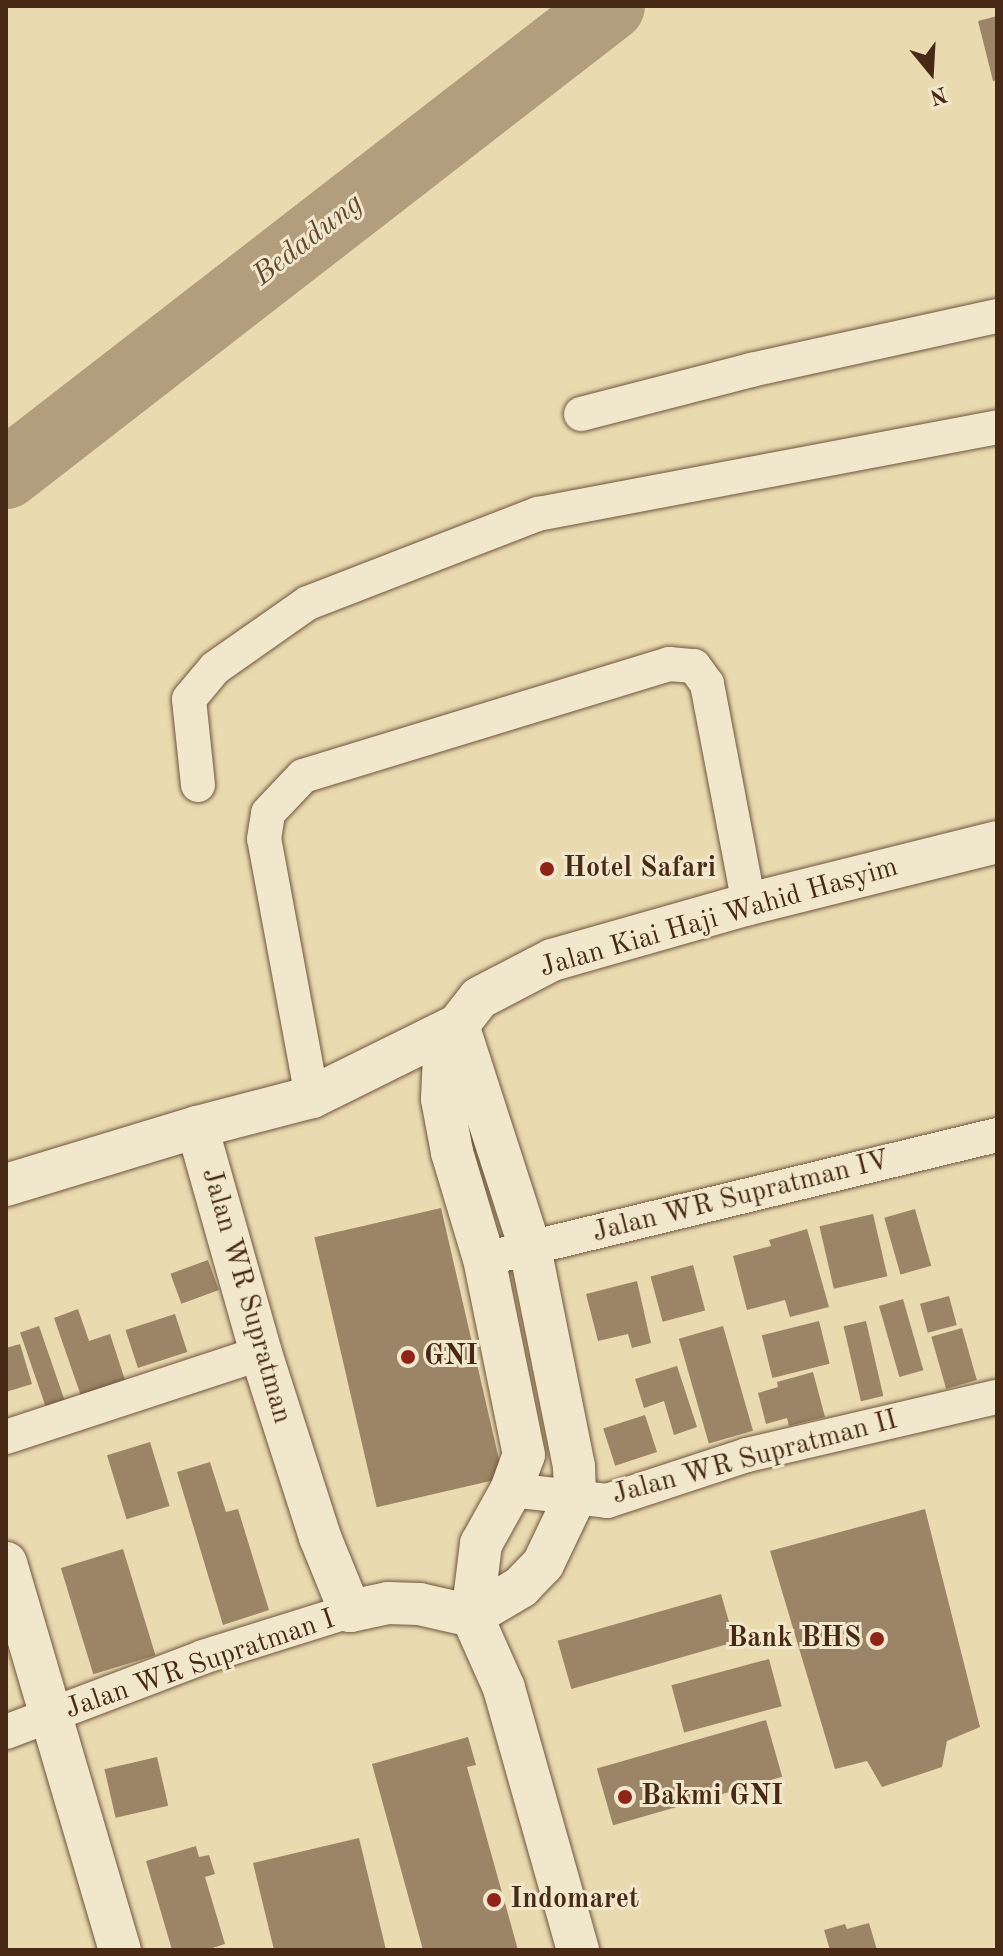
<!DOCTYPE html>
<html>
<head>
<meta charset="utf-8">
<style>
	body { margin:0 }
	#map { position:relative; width:1003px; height:1956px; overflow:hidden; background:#e9dab0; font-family:"Old Standard TT",serif }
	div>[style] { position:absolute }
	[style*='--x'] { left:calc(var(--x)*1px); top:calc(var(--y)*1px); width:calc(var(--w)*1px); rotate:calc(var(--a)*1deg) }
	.river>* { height:70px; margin:-35px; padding:0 35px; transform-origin:35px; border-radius:35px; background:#b29e7c }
	.building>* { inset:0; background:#9b8566; transform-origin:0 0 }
	.roads { filter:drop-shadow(0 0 2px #70553c) drop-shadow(0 0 2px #70553c) }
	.minor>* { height:34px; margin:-17px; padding:0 17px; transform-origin:17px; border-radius:17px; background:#f1e7cc }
	.tertiary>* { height:42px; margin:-21px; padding:0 21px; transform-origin:21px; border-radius:21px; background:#f1e7cc }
	.dots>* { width:22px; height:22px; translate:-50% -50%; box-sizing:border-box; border:4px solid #f1e7cc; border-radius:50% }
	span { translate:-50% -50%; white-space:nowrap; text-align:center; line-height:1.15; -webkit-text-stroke:6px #f1e7cc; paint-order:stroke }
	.poi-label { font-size:28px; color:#472916; font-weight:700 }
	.left { translate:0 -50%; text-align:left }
	.right { translate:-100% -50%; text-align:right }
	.street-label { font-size:28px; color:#472916 }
	.water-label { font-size:30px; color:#624630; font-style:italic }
	.frame { position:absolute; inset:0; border:8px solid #472916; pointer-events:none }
	.north { position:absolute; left:891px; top:32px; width:80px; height:80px; -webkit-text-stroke:6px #f1e7cc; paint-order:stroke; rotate:162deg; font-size:22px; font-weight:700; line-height:32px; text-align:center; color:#472916 }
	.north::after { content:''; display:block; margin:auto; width:28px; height:36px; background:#472916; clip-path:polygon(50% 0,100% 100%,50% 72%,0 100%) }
</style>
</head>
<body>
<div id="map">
	<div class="river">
		<i style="--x:6;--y:474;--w:764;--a:-37.77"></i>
	</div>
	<div class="building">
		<i style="clip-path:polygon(997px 16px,997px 80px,993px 81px,978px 21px)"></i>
		<i style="left:441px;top:1208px;width:277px;height:130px;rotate:77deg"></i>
		<i style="left:915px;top:1209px;width:59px;height:32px;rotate:74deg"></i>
		<i style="left:873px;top:1214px;width:64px;height:55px;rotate:77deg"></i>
		<i style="clip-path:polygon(807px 1229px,829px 1307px,790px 1317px,785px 1300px,747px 1310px,733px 1256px,771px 1246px,769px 1240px)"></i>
		<i style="left:208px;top:1260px;width:32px;height:40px;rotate:70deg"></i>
		<i style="left:693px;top:1265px;width:47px;height:44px;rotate:75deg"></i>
		<i style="clip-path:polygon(637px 1281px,651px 1343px,632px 1348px,628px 1334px,598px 1341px,586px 1294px)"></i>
		<i style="left:949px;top:1296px;width:30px;height:30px;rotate:75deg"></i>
		<i style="left:903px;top:1299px;width:74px;height:25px;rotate:74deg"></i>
		<i style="clip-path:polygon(78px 1309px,89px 1341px,110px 1334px,125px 1380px,81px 1396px,54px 1318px)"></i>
		<i style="left:175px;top:1314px;width:40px;height:52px;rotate:72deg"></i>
		<i style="left:819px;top:1321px;width:44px;height:59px;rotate:76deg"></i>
		<i style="left:866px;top:1321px;width:77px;height:23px;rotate:77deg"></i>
		<i style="left:39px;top:1326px;width:78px;height:20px;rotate:71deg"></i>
		<i style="left:723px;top:1326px;width:109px;height:46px;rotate:74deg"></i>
		<i style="left:962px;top:1328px;width:54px;height:32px;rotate:74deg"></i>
		<i style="clip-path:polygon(20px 1344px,32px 1384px,6px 1392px,6px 1348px)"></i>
		<i style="clip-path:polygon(677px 1366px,697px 1427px,674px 1435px,664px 1401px,644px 1408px,635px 1379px)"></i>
		<i style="clip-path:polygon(813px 1372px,825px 1417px,789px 1426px,787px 1418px,766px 1424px,758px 1393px,778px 1387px,777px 1382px)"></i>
		<i style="left:645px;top:1415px;width:39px;height:44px;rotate:72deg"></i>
		<i style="left:150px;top:1442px;width:67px;height:45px;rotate:73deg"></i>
		<i style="clip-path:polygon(210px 1462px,226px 1512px,238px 1509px,269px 1610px,223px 1625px,177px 1472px)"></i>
		<i style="clip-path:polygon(925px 1509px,980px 1727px,947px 1741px,942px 1767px,882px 1787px,867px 1761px,835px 1769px,770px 1551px)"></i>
		<i style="left:123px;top:1549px;width:111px;height:65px;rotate:73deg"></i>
		<i style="left:721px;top:1594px;width:50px;height:170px;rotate:74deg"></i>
		<i style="left:769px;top:1659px;width:49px;height:101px;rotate:75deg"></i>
		<i style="left:766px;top:1720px;width:59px;height:176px;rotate:74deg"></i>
		<i style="clip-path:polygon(468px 1737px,476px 1765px,467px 1767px,518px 1950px,423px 1950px,372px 1764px)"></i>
		<i style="left:157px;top:1757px;width:50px;height:54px;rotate:77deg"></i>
		<i style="clip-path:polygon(359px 1838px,386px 1950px,274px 1950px,253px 1863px)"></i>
		<i style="clip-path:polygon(196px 1846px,199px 1857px,209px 1855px,215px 1874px,205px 1877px,225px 1944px,206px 1950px,172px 1950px,146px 1861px)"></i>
		<i style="clip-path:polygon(869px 1923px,877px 1950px,830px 1950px,824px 1930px,845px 1924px,847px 1929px)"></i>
	</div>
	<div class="roads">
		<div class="minor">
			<i style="--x:581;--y:414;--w:176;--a:-14.5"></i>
			<i style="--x:751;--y:370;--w:252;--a:-12.4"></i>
			<i style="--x:198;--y:785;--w:86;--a:-96"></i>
			<i style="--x:189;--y:699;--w:40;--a:-50"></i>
			<i style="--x:215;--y:668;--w:113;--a:-35"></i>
			<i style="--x:308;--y:603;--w:247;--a:-21.2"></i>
			<i style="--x:538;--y:514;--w:467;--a:-10.7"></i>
			<i style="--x:312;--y:1097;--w:262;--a:-100.5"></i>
			<i style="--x:264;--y:839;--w:26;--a:-81"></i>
			<i style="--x:268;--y:813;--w:51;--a:-46.6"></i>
			<i style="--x:303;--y:776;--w:383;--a:-17"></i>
			<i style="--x:669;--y:664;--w:25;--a:5"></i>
			<i style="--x:694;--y:666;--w:22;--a:54"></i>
			<i style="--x:707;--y:684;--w:224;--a:79.2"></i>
			<i style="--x:484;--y:1259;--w:528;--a:-13.59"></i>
			<i style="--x:6;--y:1437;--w:268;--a:-18.2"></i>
			<i style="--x:511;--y:1490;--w:97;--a:6.5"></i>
			<i style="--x:607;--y:1501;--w:147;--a:-18.2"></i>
			<i style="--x:747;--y:1455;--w:257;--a:-13.1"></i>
			<i style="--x:6;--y:1732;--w:211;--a:-20.8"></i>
			<i style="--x:203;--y:1657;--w:154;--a:-17.4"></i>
		</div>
		<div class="tertiary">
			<i style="--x:458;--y:1025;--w:234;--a:72.1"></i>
			<i style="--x:530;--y:1248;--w:222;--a:78.6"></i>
			<i style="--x:574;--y:1466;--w:31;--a:88"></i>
			<i style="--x:575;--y:1497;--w:74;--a:115.5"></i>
			<i style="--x:543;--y:1564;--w:32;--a:134"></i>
			<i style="--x:521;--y:1587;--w:57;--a:149.4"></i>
			<i style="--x:472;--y:1616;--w:54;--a:-167.2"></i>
			<i style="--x:419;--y:1604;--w:31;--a:-178"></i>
			<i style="--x:388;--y:1603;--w:39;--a:168"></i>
			<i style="--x:350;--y:1611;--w:80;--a:-112.1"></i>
			<i style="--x:320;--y:1537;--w:193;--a:-107.8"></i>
			<i style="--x:261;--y:1353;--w:235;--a:-105.8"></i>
			<i style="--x:197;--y:1127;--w:119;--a:-14.6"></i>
			<i style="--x:312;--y:1097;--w:163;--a:-26.3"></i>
			<i style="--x:6;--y:1185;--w:200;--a:-16.9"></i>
			<i style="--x:6;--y:1563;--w:403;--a:73.6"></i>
			<i style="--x:578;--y:1950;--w:272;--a:-105.8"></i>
			<i style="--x:504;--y:1688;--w:79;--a:-114"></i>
			<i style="--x:472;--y:1616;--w:73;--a:-82.9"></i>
			<i style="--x:481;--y:1544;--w:62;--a:-60.9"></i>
			<i style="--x:511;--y:1490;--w:37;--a:-70"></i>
			<i style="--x:524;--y:1455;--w:200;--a:-101.5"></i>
			<i style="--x:484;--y:1259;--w:112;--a:-106.7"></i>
			<i style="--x:452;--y:1152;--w:54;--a:-100.7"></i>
			<i style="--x:442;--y:1099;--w:42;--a:-87.3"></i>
			<i style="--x:444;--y:1057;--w:35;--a:-66"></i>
			<i style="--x:458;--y:1025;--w:34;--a:-52"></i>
			<i style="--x:479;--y:998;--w:82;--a:-27.5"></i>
			<i style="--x:552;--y:960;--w:205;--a:-15.9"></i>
			<i style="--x:749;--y:904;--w:256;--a:-14"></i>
		</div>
	</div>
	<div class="dots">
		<i style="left:547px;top:869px;background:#8f2418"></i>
		<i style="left:408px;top:1357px;background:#8f2418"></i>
		<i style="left:877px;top:1639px;background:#8f2418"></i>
		<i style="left:625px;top:1797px;background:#8f2418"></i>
		<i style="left:494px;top:1900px;background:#8f2418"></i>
	</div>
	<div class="poi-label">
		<span class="left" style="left:563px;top:869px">Hotel Safari</span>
		<span class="left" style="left:424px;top:1357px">GNI</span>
		<span class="right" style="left:861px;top:1639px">Bank BHS</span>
		<span class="left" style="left:641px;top:1797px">Bakmi GNI</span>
		<span class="left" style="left:510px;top:1900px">Indomaret</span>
	</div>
	<div class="street-label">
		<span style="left:719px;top:918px;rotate:-16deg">Jalan Kiai Haji Wahid Hasyim</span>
		<span style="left:741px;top:1197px;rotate:-14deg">Jalan WR Supratman IV</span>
		<span style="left:246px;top:1296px;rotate:74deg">Jalan WR Supratman</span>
		<span style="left:755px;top:1458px;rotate:-15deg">Jalan WR Supratman II</span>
		<span style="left:200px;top:1665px;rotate:-19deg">Jalan WR Supratman I</span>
	</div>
	<div class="water-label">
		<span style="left:308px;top:240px;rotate:-38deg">Bedadung</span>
	</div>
	<div class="frame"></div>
	<div class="north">N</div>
</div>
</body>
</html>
